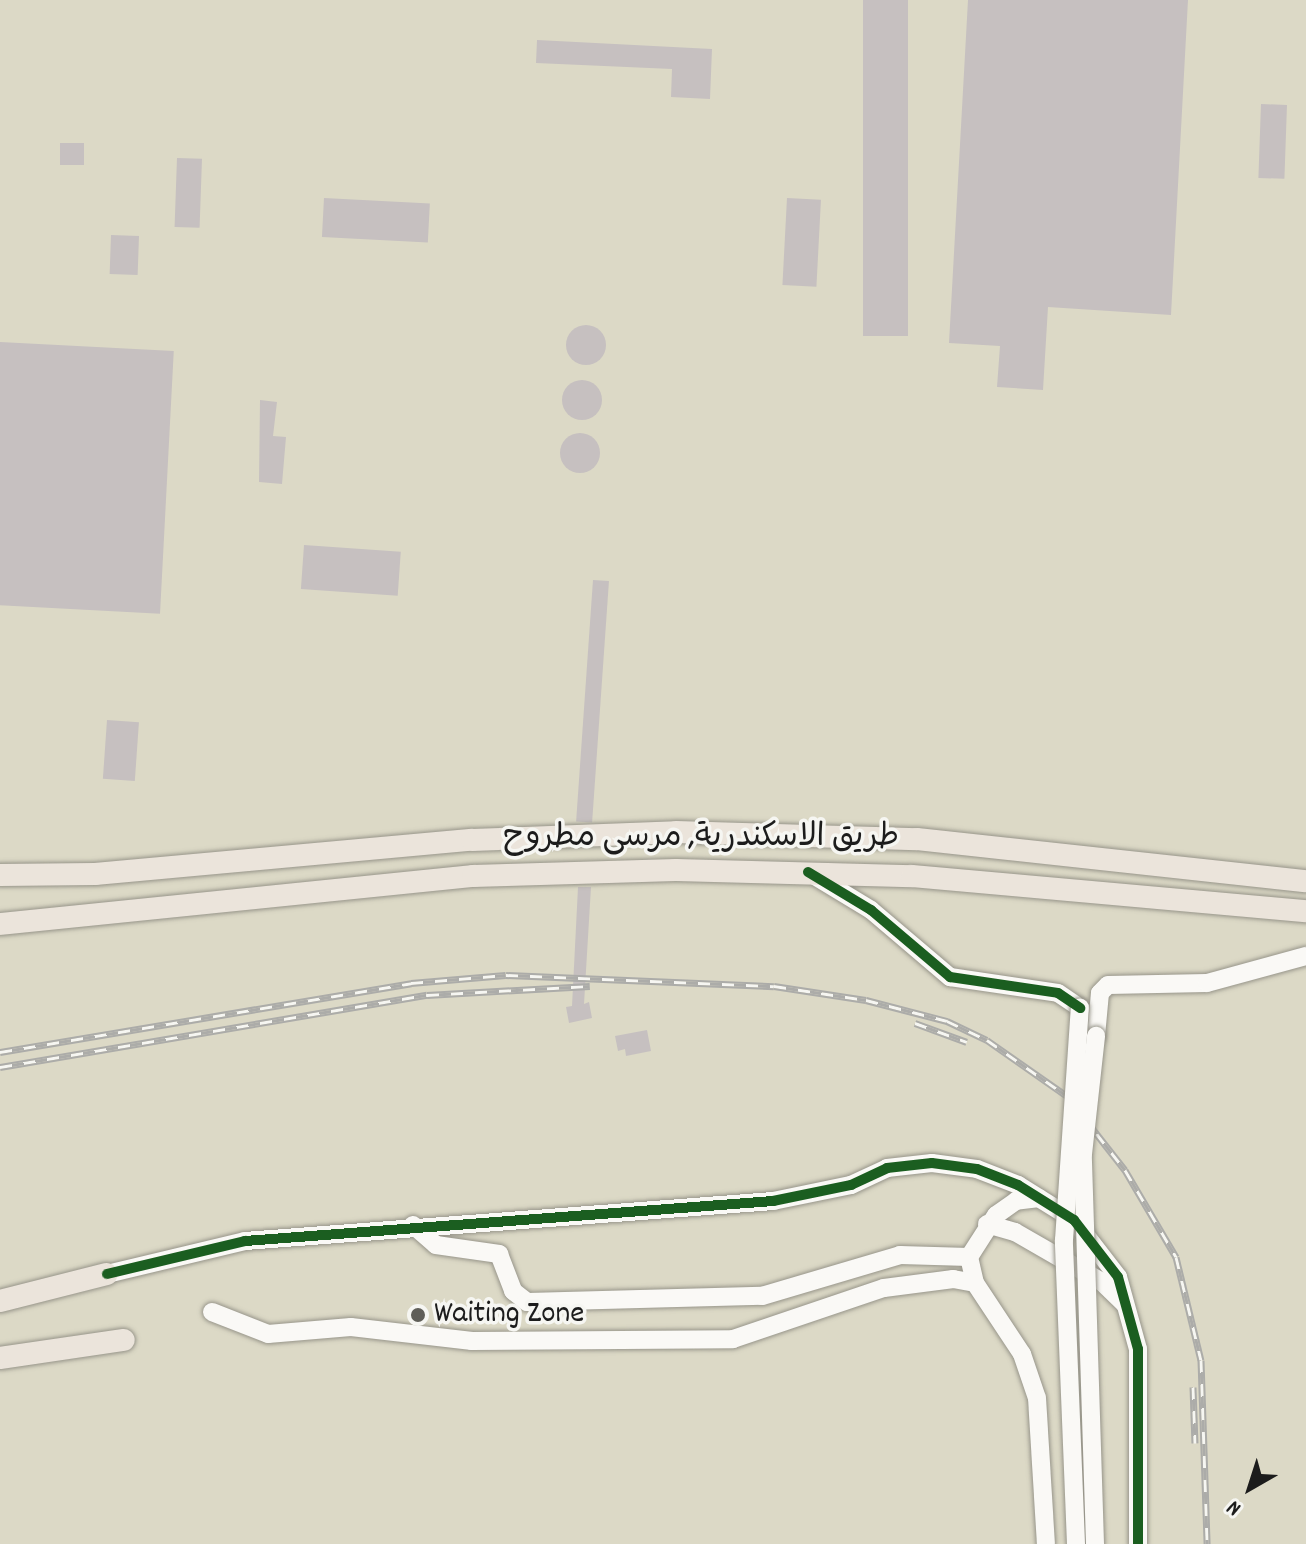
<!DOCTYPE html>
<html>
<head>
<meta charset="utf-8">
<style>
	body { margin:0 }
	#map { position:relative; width:1306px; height:1544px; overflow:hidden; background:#dcd9c6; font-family:Dekko,"Playpen Sans Arabic",sans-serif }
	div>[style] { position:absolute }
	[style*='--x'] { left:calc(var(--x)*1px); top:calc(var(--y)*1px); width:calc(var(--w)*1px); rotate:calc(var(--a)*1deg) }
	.building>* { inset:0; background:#c6c0c0; transform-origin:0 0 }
	.round { border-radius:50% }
	.roads { filter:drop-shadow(0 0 2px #97958a) drop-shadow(0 0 2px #97958a) }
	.minor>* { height:18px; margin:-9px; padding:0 9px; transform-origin:9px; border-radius:9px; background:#faf9f6 }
	.major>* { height:22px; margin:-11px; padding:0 11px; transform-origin:11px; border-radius:11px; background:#ebe4db }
	.rail>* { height:7px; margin-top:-3.5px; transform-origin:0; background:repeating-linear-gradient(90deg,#f6f6f2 0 12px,#acaca9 0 24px); box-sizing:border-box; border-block:2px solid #acaca9 }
	.bridges { filter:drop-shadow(0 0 2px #97958a) drop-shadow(0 0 2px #97958a) }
	.minor-bridge>* { height:18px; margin:-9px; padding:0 9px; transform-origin:9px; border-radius:9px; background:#faf9f6 }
	.cycleway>* { height:10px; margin:-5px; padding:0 5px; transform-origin:5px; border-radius:5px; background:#1b5e20 }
	.dots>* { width:22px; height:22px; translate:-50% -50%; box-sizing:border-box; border:4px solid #f6f6f2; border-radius:50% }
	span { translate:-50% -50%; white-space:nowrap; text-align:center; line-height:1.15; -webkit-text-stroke:7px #f6f6f2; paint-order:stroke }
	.street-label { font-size:32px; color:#1c1c1c }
	.poi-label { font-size:32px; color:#1c1c1c }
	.left { translate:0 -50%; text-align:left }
	.north { position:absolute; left:1210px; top:1448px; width:80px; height:80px; -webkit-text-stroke:6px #f6f6f2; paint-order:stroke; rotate:219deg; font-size:22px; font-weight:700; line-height:32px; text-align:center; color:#1c1c1c }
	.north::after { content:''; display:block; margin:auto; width:28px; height:36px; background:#1c1c1c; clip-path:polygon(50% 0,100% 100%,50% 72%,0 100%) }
</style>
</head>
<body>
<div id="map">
	<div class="building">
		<i style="left:863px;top:0;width:45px;height:336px"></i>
		<i style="clip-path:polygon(968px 0,1188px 0,1171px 315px,1048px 307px,1043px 390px,997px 387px,1000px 346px,949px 343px)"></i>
		<i style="clip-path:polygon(537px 40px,712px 49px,710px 99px,671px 97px,672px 69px,536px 63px)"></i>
		<i style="left:1261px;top:104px;width:26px;height:74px;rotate:2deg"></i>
		<i style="left:60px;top:143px;width:24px;height:22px"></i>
		<i style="left:177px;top:158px;width:25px;height:69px;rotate:2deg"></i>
		<i style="left:324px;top:198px;width:106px;height:39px;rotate:3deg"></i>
		<i style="left:787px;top:198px;width:34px;height:87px;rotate:3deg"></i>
		<i style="left:111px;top:235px;width:28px;height:39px;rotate:2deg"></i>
		<i class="round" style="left:566px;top:325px;width:40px;height:40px"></i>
		<i style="left:0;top:342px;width:174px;height:263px;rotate:3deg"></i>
		<i class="round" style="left:562px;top:380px;width:40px;height:40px"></i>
		<i style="clip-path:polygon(260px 400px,277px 402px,273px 436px,286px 437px,282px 484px,259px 482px)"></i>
		<i class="round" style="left:560px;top:433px;width:40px;height:40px"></i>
		<i style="left:304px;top:545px;width:97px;height:44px;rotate:4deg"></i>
		<i style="left:593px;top:580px;width:16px;height:242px;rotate:4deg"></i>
		<i style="left:107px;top:720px;width:32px;height:59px;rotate:4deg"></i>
		<i style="clip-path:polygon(578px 887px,591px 887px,584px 1004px,589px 1002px,592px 1018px,569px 1023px,566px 1007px,572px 1006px)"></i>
		<i style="clip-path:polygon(647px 1030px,651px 1051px,626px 1056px,625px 1049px,618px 1051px,615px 1036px)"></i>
	</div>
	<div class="roads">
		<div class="minor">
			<i style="--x:810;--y:873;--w:71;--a:31.2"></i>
			<i style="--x:871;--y:910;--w:104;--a:40.3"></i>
			<i style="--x:950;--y:977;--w:109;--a:8.4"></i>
			<i style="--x:1058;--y:993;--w:27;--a:34"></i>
			<i style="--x:1096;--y:1036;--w:43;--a:-84.7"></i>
			<i style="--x:1100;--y:993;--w:11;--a:-45"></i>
			<i style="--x:1108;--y:985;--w:99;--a:-1.2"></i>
			<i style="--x:1207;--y:983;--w:103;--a:-15.3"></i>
			<i style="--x:1039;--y:1198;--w:23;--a:173"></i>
			<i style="--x:1016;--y:1201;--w:24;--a:145"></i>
			<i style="--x:996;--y:1215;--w:50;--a:122.7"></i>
			<i style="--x:969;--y:1257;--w:27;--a:77"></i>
			<i style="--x:975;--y:1283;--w:85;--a:56.5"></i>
			<i style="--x:1022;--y:1354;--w:46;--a:71.2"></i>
			<i style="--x:1037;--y:1398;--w:146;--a:86.5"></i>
			<i style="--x:987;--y:1224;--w:29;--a:16"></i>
			<i style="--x:1015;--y:1232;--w:100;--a:29.9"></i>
			<i style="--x:1102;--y:1282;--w:32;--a:44"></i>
			<i style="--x:413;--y:1225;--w:30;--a:41"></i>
			<i style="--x:436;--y:1245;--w:64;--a:8.1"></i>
			<i style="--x:499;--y:1254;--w:40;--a:69"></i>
			<i style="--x:513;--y:1291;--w:18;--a:38"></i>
			<i style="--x:527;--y:1302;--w:235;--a:-1.5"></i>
			<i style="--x:762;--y:1296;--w:144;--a:-16.5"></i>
			<i style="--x:900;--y:1255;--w:69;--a:1.7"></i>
			<i style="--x:107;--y:1274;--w:142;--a:-13.4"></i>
			<i style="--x:245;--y:1241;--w:530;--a:-4.33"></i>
			<i style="--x:773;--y:1201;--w:80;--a:-11.6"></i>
			<i style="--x:851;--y:1185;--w:40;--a:-25"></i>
			<i style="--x:887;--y:1168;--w:45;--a:-6.3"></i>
			<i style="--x:932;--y:1163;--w:45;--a:7.6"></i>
			<i style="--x:977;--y:1169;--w:44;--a:21.3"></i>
			<i style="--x:1018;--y:1185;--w:66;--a:32"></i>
			<i style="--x:1074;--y:1220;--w:72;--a:52.3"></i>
			<i style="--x:1118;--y:1277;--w:75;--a:74.5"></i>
			<i style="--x:1138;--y:1349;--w:195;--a:90"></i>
			<i style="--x:212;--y:1312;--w:60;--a:21.4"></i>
			<i style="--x:268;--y:1334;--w:83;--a:-4.8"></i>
			<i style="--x:351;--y:1327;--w:122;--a:6.6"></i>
			<i style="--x:472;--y:1341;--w:261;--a:-0.4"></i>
			<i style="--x:733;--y:1339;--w:159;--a:-18.7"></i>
			<i style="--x:884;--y:1288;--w:70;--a:-7.4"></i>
			<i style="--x:953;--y:1279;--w:22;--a:10"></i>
		</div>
		<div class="major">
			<i style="--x:0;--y:875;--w:95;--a:-0.6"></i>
			<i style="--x:95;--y:874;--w:379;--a:-5.2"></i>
			<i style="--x:472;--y:840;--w:204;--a:-2.2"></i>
			<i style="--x:676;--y:832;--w:241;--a:1.7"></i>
			<i style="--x:917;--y:839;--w:391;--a:6.2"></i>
			<i style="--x:0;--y:924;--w:475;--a:-5.8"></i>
			<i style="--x:473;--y:876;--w:203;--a:-1.7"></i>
			<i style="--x:676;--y:870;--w:236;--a:1.5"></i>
			<i style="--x:912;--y:876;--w:396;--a:5.1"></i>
			<i style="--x:0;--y:1301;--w:110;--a:-14.2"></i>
			<i style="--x:0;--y:1358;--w:125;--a:-8.3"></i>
		</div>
	</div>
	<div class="rail">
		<i style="--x:915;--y:1023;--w:55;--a:20.1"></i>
		<i style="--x:0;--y:1052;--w:417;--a:-9.5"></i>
		<i style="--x:411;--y:983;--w:95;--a:-4.8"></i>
		<i style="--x:506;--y:975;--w:268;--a:2.4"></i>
		<i style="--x:774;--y:986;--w:93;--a:8.7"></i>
		<i style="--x:866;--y:1000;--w:84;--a:14.5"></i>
		<i style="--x:947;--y:1021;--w:44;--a:25.4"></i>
		<i style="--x:987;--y:1040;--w:98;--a:35"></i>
		<i style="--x:1067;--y:1096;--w:94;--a:51.9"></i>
		<i style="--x:1125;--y:1170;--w:101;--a:59.6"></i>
		<i style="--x:1176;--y:1257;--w:106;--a:76.4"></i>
		<i style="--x:1201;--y:1360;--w:184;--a:88.1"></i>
		<i style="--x:0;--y:1067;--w:433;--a:-9.6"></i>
		<i style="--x:427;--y:995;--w:163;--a:-3.2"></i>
		<i style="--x:1193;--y:1387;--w:56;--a:88"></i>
	</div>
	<div class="bridges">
		<div class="minor-bridge">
			<i style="--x:1076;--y:1544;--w:304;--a:-92.3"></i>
			<i style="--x:1064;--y:1240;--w:233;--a:-86.1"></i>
			<i style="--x:1095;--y:1544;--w:390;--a:-91.8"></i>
			<i style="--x:1083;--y:1154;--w:119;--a:-83.7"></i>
		</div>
	</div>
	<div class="cycleway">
		<i style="--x:808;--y:872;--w:74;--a:31.1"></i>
		<i style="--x:871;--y:910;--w:104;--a:40.3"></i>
		<i style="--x:950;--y:977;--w:109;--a:8.4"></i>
		<i style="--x:1058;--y:993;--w:27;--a:34"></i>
		<i style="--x:107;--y:1274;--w:142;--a:-13.4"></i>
		<i style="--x:245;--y:1241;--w:530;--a:-4.33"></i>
		<i style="--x:773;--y:1201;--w:80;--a:-11.6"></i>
		<i style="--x:851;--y:1185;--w:40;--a:-25"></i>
		<i style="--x:887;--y:1168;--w:45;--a:-6.3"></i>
		<i style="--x:932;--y:1163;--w:45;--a:7.6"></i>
		<i style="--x:977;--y:1169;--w:44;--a:21.3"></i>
		<i style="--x:1018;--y:1185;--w:66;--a:32"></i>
		<i style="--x:1074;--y:1220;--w:72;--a:52.3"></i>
		<i style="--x:1118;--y:1277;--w:75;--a:74.5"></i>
		<i style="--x:1138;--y:1349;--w:195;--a:90"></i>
	</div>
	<div class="dots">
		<i style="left:418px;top:1315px;background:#5f5e58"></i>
	</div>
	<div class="street-label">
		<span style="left:701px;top:839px">طريق الاسكندرية, مرسى مطروح</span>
	</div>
	<div class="poi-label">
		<span class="left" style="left:434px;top:1315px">Waiting Zone</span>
	</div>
	<div class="north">N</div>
</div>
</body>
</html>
